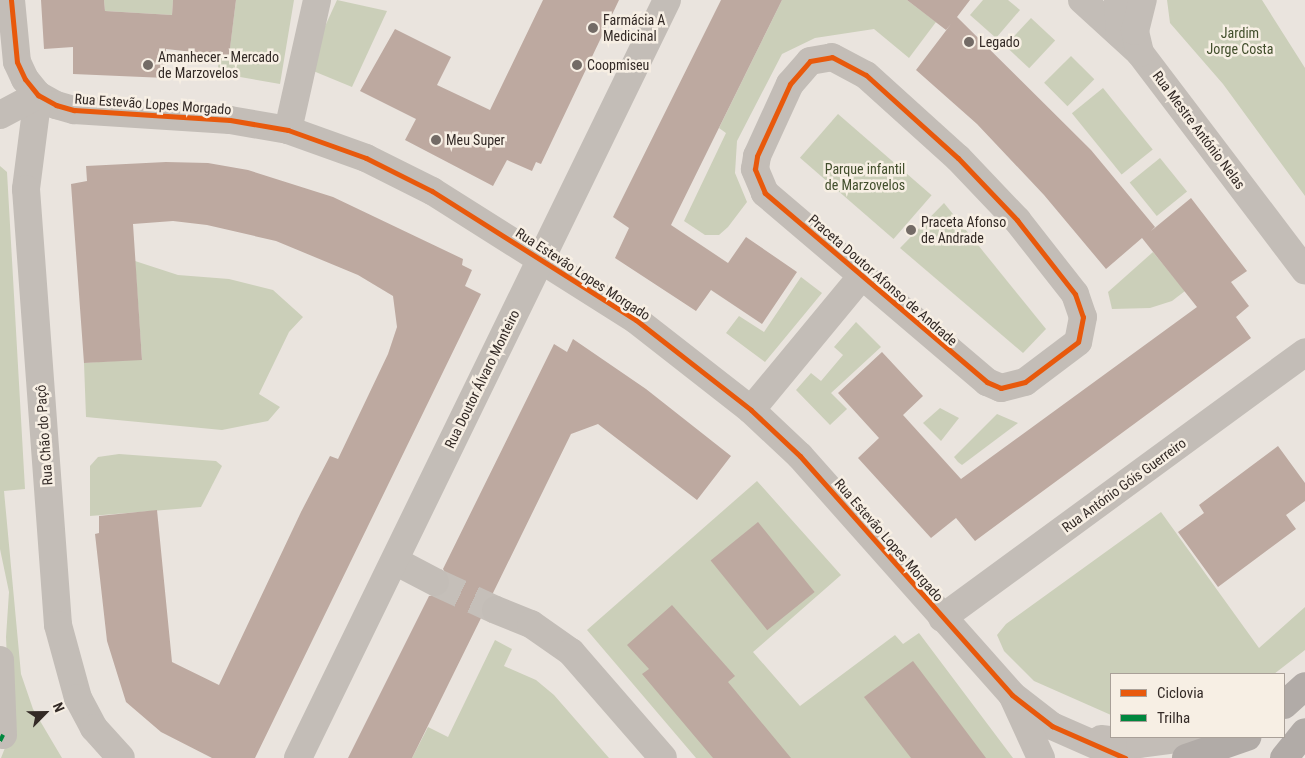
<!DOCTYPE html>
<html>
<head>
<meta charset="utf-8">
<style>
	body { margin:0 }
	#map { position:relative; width:1305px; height:758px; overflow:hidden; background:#eae4de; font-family:"Roboto Condensed",sans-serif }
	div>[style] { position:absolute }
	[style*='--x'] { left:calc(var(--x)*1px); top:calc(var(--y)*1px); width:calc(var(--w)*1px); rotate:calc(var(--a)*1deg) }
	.green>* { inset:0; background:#cbcfb9; transform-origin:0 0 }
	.building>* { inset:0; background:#bda9a0; transform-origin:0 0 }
	.minor-tunnel>* { height:28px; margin-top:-14px; transform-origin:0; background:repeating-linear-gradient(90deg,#c5bfb9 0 28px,transparent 0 42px) }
	.minor>* { height:28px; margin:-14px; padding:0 14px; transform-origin:14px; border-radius:14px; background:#c3bdb7 }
	.major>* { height:28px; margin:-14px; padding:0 14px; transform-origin:14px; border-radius:14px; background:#b1aba7 }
	.quiet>* { height:4px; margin-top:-2px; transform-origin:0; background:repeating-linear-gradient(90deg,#00873e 0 8px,transparent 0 12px) }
	.cycleway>* { height:5px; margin:-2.5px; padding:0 2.5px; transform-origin:2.5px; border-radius:2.5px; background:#e8590c }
	.dots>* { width:14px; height:14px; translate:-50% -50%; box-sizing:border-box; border:2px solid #f7efe4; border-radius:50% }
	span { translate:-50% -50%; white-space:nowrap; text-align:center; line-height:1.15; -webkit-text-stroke:5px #f7efe4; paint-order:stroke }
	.poi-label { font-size:14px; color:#332a26 }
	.left { translate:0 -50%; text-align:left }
	.park-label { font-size:14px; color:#424f2c }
	.street-label { font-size:14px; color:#332a26 }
	.legend { position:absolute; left:1110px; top:673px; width:175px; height:65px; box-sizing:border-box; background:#f7efe4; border:1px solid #a9a098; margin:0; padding:6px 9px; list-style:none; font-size:15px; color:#332a26 }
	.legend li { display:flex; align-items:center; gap:10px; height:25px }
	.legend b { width:25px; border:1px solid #a9a098 }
	.north { position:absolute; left:20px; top:688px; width:50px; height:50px; -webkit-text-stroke:4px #f7efe4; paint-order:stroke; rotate:67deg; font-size:14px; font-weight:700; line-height:20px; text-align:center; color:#332a26 }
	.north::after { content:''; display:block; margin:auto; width:18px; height:22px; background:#332a26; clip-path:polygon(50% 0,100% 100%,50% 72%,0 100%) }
</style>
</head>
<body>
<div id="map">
	<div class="green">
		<i style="clip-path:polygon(104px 0,173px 0,172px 15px,105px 11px)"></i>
		<i style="clip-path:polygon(236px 0,294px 0,280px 84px,217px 73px,220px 55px,229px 55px)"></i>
		<i style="clip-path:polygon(337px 0,387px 11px,352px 87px,306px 68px)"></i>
		<i style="clip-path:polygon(782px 0,907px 0,936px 22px,909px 58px,874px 29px,815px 38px,782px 54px,737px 141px,735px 173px,747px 202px,728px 227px,719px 235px,705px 235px,684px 221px,726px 133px,719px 128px)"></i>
		<i style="clip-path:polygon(983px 0,1008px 0,1020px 10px,996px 38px,970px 15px)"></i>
		<i style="clip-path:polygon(1167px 0,1262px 0,1305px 68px,1305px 196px,1223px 84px,1170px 23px)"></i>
		<i style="left:1031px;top:18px;width:33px;height:38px;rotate:43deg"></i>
		<i style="left:1071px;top:56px;width:33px;height:38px;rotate:45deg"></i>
		<i style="left:1103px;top:88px;width:79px;height:40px;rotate:51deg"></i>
		<i style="left:838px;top:114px;width:124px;height:58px;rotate:41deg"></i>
		<i style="left:1160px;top:158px;width:43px;height:39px;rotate:51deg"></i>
		<i style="clip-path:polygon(0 166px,7px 172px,25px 489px,4px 491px,21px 674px,33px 709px,62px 758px,1px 758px,10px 735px,6px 637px,9px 592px,0 549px)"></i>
		<i style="clip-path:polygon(944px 203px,1046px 329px,1023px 353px,900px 248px)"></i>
		<i style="clip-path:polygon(1153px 252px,1185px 291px,1172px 301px,1150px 308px,1112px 309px,1108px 292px)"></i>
		<i style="clip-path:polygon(135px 261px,178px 275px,229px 279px,273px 290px,303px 317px,289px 332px,259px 394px,280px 407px,268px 421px,222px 430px,86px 417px,84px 363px,142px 359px)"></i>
		<i style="clip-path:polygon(801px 277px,822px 293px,765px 362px,726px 333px,739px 316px,764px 332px)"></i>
		<i style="clip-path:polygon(856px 322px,881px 347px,831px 393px,847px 409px,830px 425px,796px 390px,811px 373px,821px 381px,843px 355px,834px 347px)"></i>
		<i style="clip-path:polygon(940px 408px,959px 418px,941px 441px,923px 423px)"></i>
		<i style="clip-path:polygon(997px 414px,1018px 423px,962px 465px,958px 462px,954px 457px)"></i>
		<i style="clip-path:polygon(119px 454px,216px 461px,222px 466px,201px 507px,90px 516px,90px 466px,98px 457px)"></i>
		<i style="clip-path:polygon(757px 481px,841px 575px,753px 652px,800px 706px,895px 635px,903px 644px,919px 633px,1013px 758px,696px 758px,587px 630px)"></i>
		<i style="clip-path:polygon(1161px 512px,1259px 648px,1305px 607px,1305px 650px,1274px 674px,1111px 674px,1111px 715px,1034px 681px,1004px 651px,997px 635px,1006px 624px)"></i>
		<i style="clip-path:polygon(495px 640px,512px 649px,504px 666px,536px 680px,554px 695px,609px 758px,412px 758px,428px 727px,448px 737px)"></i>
	</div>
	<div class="building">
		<i style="clip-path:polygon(41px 0,104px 0,105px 11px,172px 15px,173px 0,236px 0,229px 56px,166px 49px,166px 78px,73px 74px,73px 47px,44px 49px)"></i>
		<i style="clip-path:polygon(543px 0,619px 0,541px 164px,536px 162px,532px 171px,507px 160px,493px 186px,405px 140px,416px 119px,360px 91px,395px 29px,451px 57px,437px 85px,490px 110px)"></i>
		<i style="clip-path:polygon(721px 0,782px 0,671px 225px,728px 263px,746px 237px,797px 272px,762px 324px,711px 290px,696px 311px,615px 258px,629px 228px,613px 217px)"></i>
		<i style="clip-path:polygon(907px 0,970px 0,957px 17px,1091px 150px,1155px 227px,1151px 231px,1191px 198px,1247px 271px,1231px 282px,1249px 306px,1236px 317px,1251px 338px,975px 541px,956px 518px,931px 538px,858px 458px,879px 438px,838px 393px,882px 352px,923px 396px,903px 415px,961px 479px,1197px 307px,1142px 238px,1106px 269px,1044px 195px,977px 124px,916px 70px,951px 24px,946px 30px)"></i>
		<i style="clip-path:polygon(166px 162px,208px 163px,248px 170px,333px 197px,463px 259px,462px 265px,472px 270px,465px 286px,481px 294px,255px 758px,212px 758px,161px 732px,126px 702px,107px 641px,95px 534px,99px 533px,99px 516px,157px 510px,172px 662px,219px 685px,301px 512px,330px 456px,338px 459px,388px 354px,397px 327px,393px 296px,358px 275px,276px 241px,207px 225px,173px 221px,133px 224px,142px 360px,84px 363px,71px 184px,87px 181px,86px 166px)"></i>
		<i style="clip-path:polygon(573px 339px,646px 389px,731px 456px,697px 500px,598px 424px,571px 434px,492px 595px,482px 604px,482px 616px,412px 758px,348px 758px,429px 596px,443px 595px,449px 589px,451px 581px,443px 569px,554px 344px,567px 352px)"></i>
		<i style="clip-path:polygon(1278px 446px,1305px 483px,1305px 501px,1286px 515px,1296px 529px,1218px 587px,1178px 532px,1204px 513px,1199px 505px)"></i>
		<i style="left:758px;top:522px;width:90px;height:61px;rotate:51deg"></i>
		<i style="clip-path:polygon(672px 605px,735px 676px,728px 682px,791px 758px,713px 758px,642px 674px,649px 669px,627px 645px)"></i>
		<i style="clip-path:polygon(913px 661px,950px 710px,986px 758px,911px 758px,864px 697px)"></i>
	</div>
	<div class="minor-tunnel">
		<i style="--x:435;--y:582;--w:67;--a:24.7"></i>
	</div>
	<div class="minor">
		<i style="--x:11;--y:0;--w:62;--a:84.5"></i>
		<i style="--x:17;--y:62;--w:19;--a:65"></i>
		<i style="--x:25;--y:79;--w:21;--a:51"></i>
		<i style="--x:38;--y:95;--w:21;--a:29"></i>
		<i style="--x:56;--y:105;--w:19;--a:16"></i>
		<i style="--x:74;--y:110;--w:156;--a:3.7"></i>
		<i style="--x:230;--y:120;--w:59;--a:9.8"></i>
		<i style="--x:288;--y:130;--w:83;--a:19.7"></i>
		<i style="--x:366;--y:158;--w:74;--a:26.6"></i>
		<i style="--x:432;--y:191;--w:241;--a:32.3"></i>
		<i style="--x:636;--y:320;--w:146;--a:38"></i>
		<i style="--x:751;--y:410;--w:67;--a:43.2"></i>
		<i style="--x:800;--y:456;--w:319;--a:48.4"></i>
		<i style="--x:1012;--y:695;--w:51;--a:37.8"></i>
		<i style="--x:1052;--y:726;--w:80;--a:23.7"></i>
		<i style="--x:1082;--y:0;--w:79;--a:42.4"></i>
		<i style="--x:1140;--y:53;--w:273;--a:52.8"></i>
		<i style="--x:1118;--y:0;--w:34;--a:87"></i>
		<i style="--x:1140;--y:53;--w:23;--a:-103"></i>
		<i style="--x:1135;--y:31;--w:32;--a:-76"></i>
		<i style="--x:832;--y:57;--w:38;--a:28"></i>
		<i style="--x:866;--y:75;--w:124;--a:42.1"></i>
		<i style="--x:958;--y:158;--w:86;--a:46.4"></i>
		<i style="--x:1017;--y:220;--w:94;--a:51.9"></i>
		<i style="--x:1075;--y:294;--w:24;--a:71"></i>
		<i style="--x:1083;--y:317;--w:25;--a:101"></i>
		<i style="--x:1078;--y:342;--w:66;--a:143"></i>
		<i style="--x:1025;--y:382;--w:25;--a:166"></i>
		<i style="--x:1001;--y:388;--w:15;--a:-157"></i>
		<i style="--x:987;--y:382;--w:292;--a:-139.6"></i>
		<i style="--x:765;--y:193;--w:26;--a:-113"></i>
		<i style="--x:755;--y:169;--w:13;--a:-81"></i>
		<i style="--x:757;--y:156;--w:79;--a:-65.4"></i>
		<i style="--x:790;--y:84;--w:30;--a:-49"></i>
		<i style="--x:810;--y:61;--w:22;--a:-10"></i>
		<i style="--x:38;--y:95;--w:95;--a:97.3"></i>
		<i style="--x:26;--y:189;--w:437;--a:85.8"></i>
		<i style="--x:58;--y:625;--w:76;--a:74.7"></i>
		<i style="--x:78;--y:698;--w:34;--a:62"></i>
		<i style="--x:94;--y:728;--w:40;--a:48"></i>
		<i style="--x:0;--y:115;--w:43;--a:-27.8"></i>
		<i style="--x:288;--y:130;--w:133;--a:-77.4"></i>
		<i style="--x:751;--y:410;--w:174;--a:-50.4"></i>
		<i style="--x:395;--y:561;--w:45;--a:27.7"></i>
		<i style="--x:496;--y:610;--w:38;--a:22"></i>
		<i style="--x:531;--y:624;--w:49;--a:35"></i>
		<i style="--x:571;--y:652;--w:140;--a:49"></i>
		<i style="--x:942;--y:618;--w:450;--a:-36.2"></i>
		<i style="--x:0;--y:660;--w:75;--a:87.7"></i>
		<i style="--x:1014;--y:699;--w:65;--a:65.4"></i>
		<i style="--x:1101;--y:739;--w:39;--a:7"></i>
		<i style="--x:1140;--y:744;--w:52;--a:-7.7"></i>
		<i style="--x:298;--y:758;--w:843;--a:-64.04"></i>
	</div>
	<div class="major">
		<i style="--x:1284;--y:705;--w:28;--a:-42"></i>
		<i style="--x:1186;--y:758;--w:65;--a:-19"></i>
		<i style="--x:1284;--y:758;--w:33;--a:-51"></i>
	</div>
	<div class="quiet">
		<i style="--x:0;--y:741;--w:7;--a:-63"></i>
	</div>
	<div class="cycleway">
		<i style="--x:11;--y:0;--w:62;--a:84.5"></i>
		<i style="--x:17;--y:62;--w:19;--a:65"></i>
		<i style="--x:25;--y:79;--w:21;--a:51"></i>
		<i style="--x:38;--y:95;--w:21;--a:29"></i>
		<i style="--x:56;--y:105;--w:19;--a:16"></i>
		<i style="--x:74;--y:110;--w:156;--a:3.7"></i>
		<i style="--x:230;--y:120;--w:59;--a:9.8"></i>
		<i style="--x:288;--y:130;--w:83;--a:19.7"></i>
		<i style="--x:366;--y:158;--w:74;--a:26.6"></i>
		<i style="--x:432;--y:191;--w:241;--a:32.3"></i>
		<i style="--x:636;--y:320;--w:146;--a:38"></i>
		<i style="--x:751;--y:410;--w:67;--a:43.2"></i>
		<i style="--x:800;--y:456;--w:319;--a:48.4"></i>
		<i style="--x:1012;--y:695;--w:51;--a:37.8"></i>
		<i style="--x:1052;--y:726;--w:80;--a:23.7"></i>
		<i style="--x:832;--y:57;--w:38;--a:28"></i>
		<i style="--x:866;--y:75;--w:124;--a:42.1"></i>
		<i style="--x:958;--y:158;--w:86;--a:46.4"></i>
		<i style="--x:1017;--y:220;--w:94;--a:51.9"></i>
		<i style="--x:1075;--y:294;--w:24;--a:71"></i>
		<i style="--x:1083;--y:317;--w:25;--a:101"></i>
		<i style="--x:1078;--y:342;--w:66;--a:143"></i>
		<i style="--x:1025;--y:382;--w:25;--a:166"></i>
		<i style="--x:1001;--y:388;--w:15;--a:-157"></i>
		<i style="--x:987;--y:382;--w:292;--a:-139.6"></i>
		<i style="--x:765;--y:193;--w:26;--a:-113"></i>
		<i style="--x:755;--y:169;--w:13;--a:-81"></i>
		<i style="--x:757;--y:156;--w:79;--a:-65.4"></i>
		<i style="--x:790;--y:84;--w:30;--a:-49"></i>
		<i style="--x:810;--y:61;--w:22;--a:-10"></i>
	</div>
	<div class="dots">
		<i style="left:593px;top:28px;background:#736b66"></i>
		<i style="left:969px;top:42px;background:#736b66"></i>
		<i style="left:148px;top:65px;background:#736b66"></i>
		<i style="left:577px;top:65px;background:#736b66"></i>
		<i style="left:436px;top:140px;background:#736b66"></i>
		<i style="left:911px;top:230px;background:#736b66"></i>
	</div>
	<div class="poi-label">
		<span class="left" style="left:603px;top:28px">Farmácia A<br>Medicinal</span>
		<span class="left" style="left:979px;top:42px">Legado</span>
		<span class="left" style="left:158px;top:65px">Amanhecer - Mercado<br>de Marzovelos</span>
		<span class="left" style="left:587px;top:65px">Coopmiseu</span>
		<span class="left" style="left:446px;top:140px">Meu Super</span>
		<span class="left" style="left:921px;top:230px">Praceta Afonso<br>de Andrade</span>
	</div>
	<div class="park-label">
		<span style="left:1240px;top:41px">Jardim<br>Jorge Costa</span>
		<span style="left:865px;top:177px">Parque infantil<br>de Marzovelos</span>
	</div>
	<div class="street-label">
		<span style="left:153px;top:104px;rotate:4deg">Rua Estevão Lopes Morgado</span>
		<span style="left:1199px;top:130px;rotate:53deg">Rua Mestre António Nelas</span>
		<span style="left:583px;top:274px;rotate:33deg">Rua Estevão Lopes Morgado</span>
		<span style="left:883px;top:280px;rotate:41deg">Praceta Doutor Afonso de Andrade</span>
		<span style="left:482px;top:379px;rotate:-64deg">Rua Doutor Álvaro Monteiro</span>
		<span style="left:44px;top:435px;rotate:-94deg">Rua Chão do Paçô</span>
		<span style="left:1124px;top:485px;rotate:-36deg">Rua António Góis Guerreiro</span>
		<span style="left:889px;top:540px;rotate:49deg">Rua Estevão Lopes Morgado</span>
	</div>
	<ul class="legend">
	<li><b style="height:6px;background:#e8590c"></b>Ciclovia</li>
	<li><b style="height:6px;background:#00873e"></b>Trilha</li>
	</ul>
	<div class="north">N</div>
</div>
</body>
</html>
